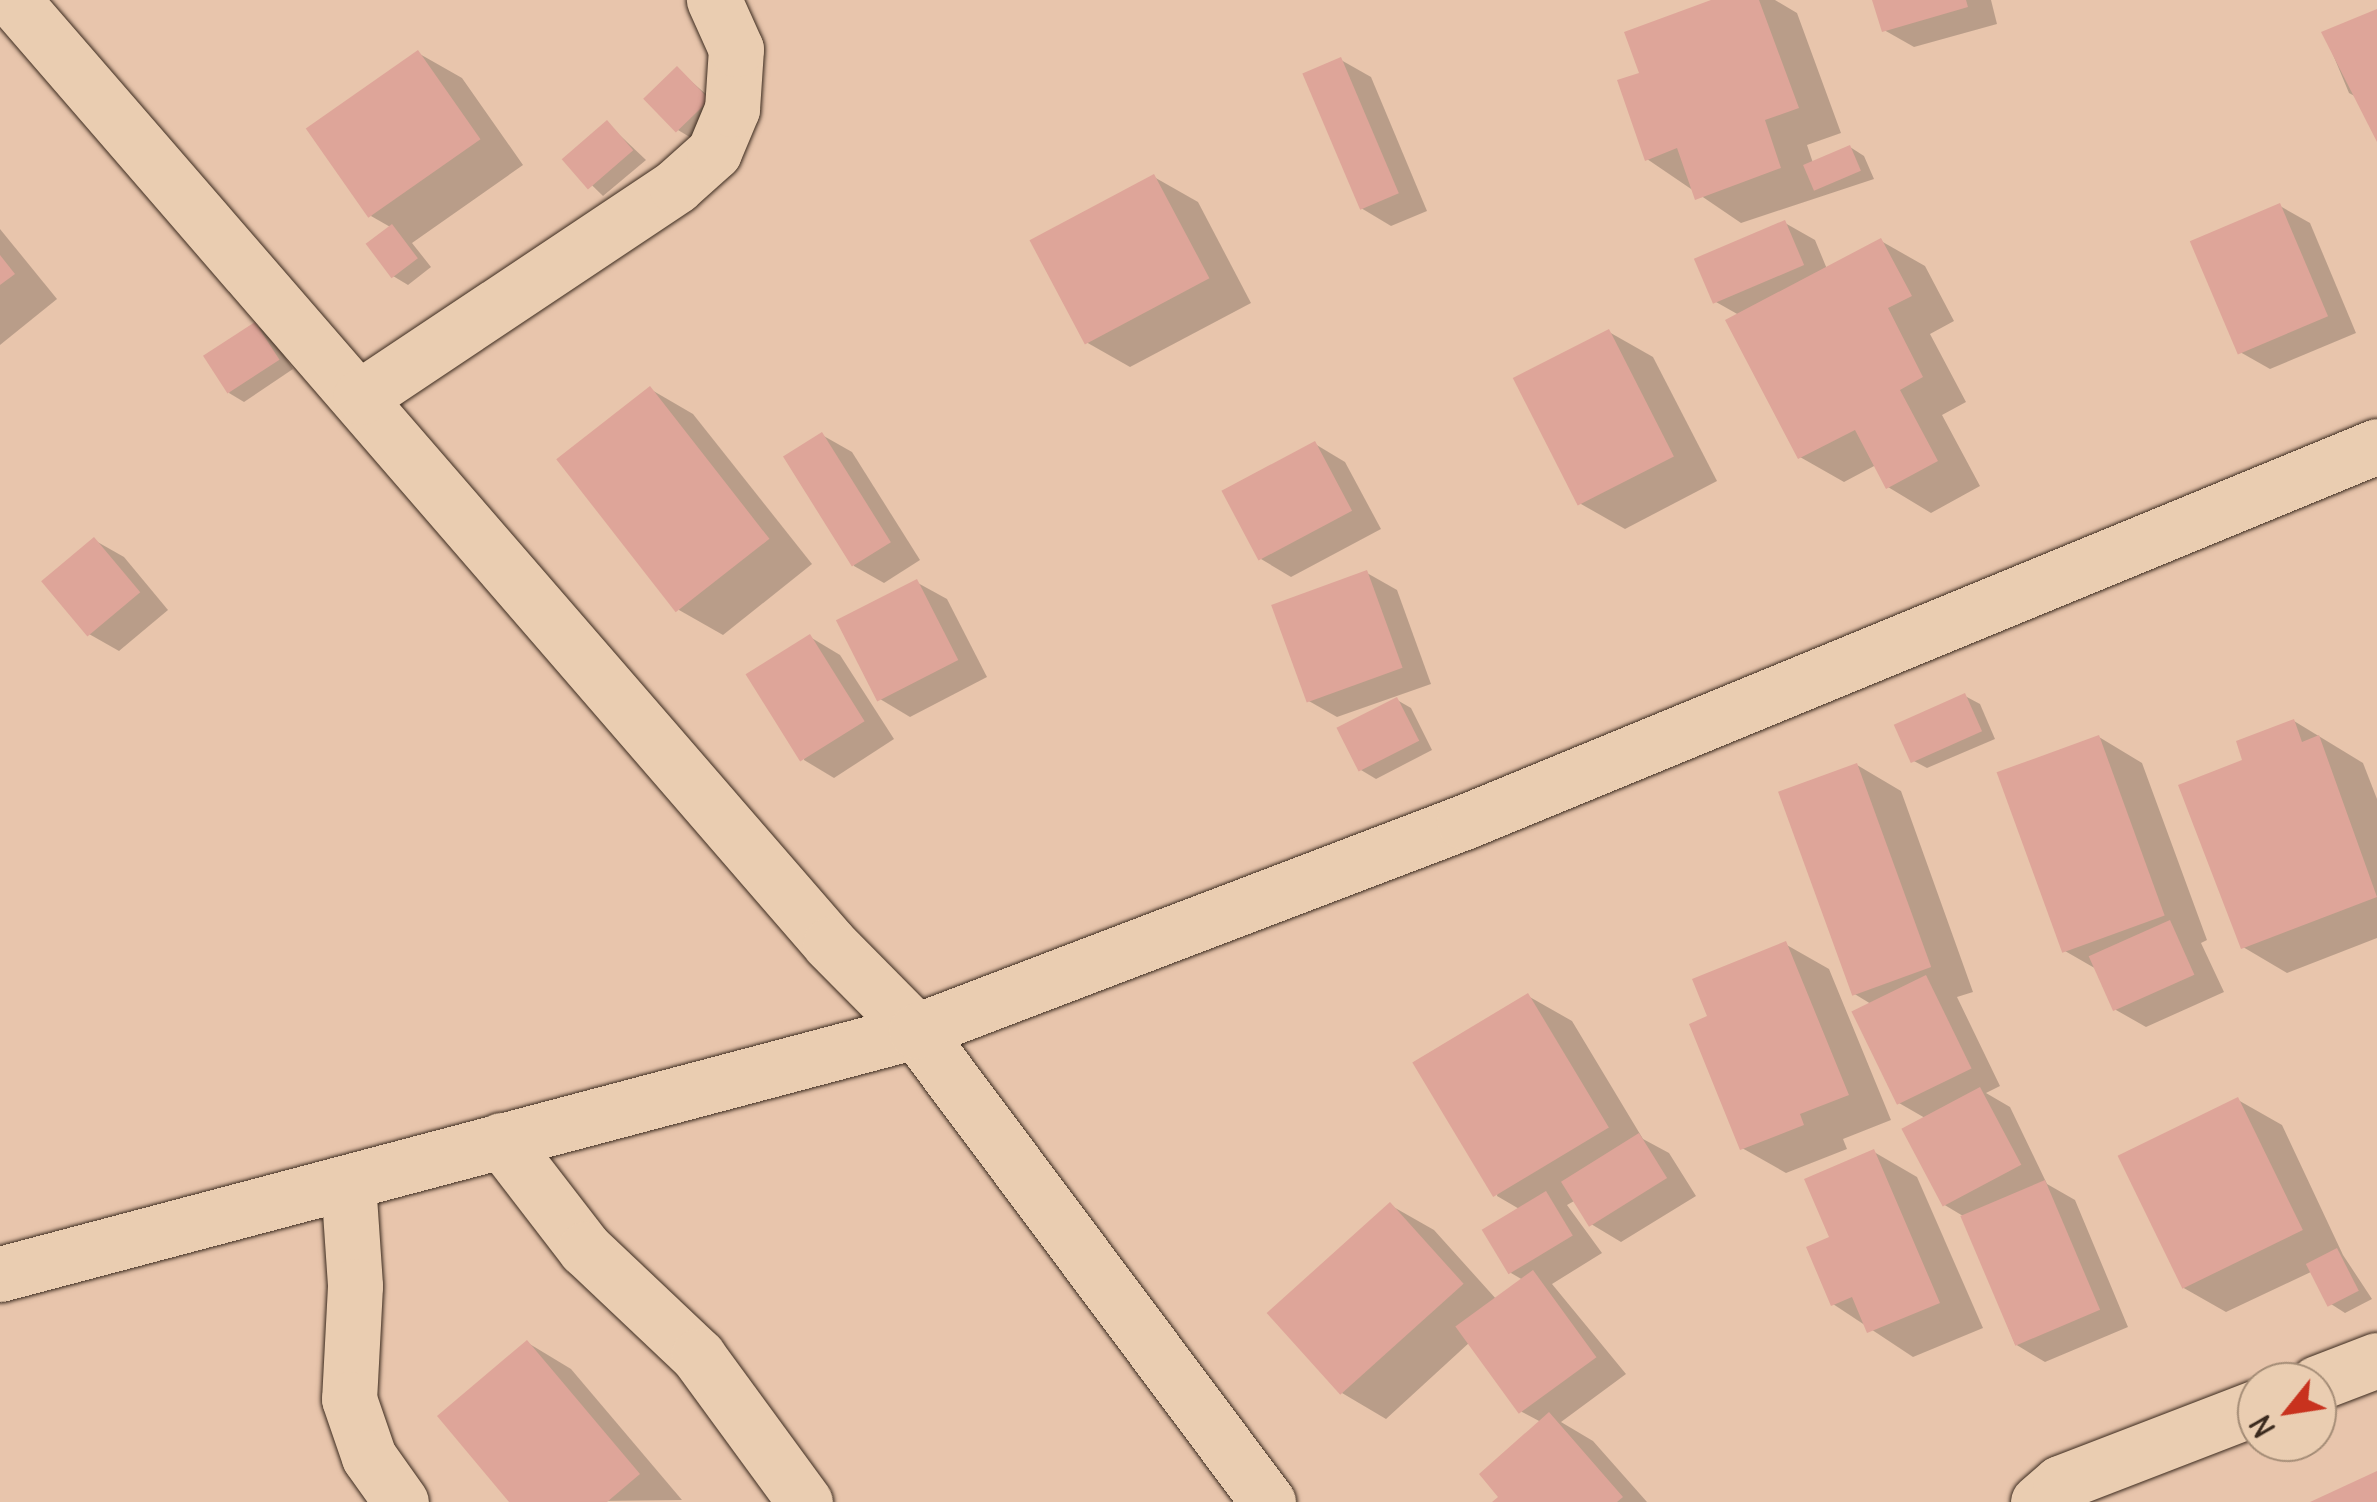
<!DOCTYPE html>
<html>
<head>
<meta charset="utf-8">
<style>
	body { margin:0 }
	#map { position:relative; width:2377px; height:1502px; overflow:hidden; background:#e8c5ac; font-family:Delius,sans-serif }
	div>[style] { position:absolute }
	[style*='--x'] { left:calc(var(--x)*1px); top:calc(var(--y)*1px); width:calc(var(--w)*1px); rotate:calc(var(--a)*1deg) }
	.shadow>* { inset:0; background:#0003 }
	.building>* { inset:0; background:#dea599; transform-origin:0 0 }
	.roads { filter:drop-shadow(0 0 2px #3b2a1e) drop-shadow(0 0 2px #3b2a1e) }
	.minor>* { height:55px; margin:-27.5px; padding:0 27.5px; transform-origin:27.5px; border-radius:27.5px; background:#eacdb1 }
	span { translate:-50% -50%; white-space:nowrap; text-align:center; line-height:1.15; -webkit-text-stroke:8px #eacdb1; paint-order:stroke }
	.north { position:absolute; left:2237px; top:1362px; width:100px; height:100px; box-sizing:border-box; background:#eacdb1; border:2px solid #a48c76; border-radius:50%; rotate:240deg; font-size:28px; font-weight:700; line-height:40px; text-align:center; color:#3b2a1e }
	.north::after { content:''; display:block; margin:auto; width:35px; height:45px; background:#c8321e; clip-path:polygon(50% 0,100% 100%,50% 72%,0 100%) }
</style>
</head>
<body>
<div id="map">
	<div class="shadow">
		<i style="clip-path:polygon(1718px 0,1775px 0,1797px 13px,1841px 133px,1807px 145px,1813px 163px,1850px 147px,1864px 156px,1874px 179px,1741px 223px,1647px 159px,1642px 74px)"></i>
		<i style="clip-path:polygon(1875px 0,1991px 0,1997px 24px,1914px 47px,1884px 30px)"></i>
		<i style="clip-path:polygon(2377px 11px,2377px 136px,2362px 100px,2349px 93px,2324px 33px)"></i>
		<i style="clip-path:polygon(418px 53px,462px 78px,523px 165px,412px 243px,431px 267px,408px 285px,393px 276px,392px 228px,371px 216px)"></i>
		<i style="clip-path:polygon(1341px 60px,1371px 77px,1427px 211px,1391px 226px,1361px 208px)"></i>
		<i style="clip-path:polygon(677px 69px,723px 109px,693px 139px,678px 130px)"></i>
		<i style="clip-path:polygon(607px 123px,646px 160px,603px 196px,565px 159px)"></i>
		<i style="clip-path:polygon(1154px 177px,1198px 202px,1251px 303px,1130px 367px,1086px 342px)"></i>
		<i style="clip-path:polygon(2280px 206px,2310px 223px,2356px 333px,2270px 369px,2240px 352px)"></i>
		<i style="clip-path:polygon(1785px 223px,1815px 240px,1827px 269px,1881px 241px,1925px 266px,1954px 321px,1930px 334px,1966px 402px,1942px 415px,1980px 486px,1931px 513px,1888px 487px,1876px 465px,1844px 482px,1800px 457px,1739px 315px,1716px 302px)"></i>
		<i style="clip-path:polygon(0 229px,57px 299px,0 345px)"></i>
		<i style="clip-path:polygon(255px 325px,269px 333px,293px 369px,244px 402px,229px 393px)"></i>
		<i style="clip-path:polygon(1609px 332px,1653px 357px,1717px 481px,1625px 529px,1581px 504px)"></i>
		<i style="clip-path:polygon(650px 389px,693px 414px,812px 564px,723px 635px,679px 610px)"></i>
		<i style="clip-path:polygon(822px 435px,852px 452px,920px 560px,884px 583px,854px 566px)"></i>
		<i style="clip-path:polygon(1315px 444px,1345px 462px,1381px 529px,1291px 577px,1261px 559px)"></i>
		<i style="clip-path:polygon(94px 540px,124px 557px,168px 610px,119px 651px,89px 634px)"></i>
		<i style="clip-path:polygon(1367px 573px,1397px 590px,1431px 684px,1337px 717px,1307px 700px)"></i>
		<i style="clip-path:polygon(916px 582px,947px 599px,987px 677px,910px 717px,880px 699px)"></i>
		<i style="clip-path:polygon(810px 637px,840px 655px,894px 739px,834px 778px,804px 760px)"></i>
		<i style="clip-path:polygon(1965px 696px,1980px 704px,1995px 739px,1927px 768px,1912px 760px)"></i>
		<i style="clip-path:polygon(1397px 700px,1411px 708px,1432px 750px,1376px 779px,1361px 770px)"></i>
		<i style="clip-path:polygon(2294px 721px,2363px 763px,2377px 799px,2377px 938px,2287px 973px,2243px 947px,2246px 762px)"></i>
		<i style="clip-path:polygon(2099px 737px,2142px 763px,2207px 940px,2201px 943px,2224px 992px,2146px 1027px,2116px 1010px,2098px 970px,2065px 951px)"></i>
		<i style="clip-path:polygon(1857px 765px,1901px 791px,1973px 992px,1957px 997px,2000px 1086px,1986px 1093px,2010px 1107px,2047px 1184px,2075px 1200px,2128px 1327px,2045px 1362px,2015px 1344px,1963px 1216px,1943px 1204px,1925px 1118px,1899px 1103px,1871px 1004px,1853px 993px)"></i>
		<i style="clip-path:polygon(1785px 944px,1829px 969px,1891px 1120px,1843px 1139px,1847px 1149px,1786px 1173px,1742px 1148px,1710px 1018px)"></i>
		<i style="clip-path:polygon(1528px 996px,1572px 1021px,1643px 1139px,1669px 1153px,1696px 1196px,1621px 1242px,1591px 1224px,1576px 1200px,1567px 1205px,1602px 1253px,1552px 1284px,1626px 1374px,1561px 1422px,1593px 1441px,1647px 1502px,1496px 1502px,1541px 1422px,1522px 1412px,1470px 1342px,1386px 1419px,1342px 1393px,1390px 1205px,1434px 1230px,1497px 1300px,1523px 1280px,1511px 1273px,1521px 1210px,1497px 1196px)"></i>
		<i style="clip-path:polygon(2238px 1100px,2282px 1125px,2343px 1255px,2372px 1299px,2345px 1313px,2331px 1304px,2313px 1271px,2226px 1312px,2182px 1287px)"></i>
		<i style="clip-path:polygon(1874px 1152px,1917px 1177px,1983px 1328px,1913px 1357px,1833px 1304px,1832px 1238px)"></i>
		<i style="clip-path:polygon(528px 1343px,571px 1369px,682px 1500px,512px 1502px)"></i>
	</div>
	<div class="building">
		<i style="clip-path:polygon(1711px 0,1759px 0,1799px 108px,1765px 120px,1781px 168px,1695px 200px,1677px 148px,1645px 161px,1617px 80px,1639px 73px,1624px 32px)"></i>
		<i style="clip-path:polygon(1872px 0,1966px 0,1968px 7px,1882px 32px)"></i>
		<i style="clip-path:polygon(2377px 9px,2377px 142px,2321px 32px)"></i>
		<i style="left:418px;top:50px;width:109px;height:137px;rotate:55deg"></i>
		<i style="left:1341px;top:57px;width:148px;height:42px;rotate:67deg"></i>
		<i style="left:677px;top:66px;width:47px;height:47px;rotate:46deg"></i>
		<i style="left:607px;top:120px;width:40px;height:60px;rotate:49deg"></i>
		<i style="left:1850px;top:145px;width:28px;height:51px;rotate:67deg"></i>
		<i style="left:1154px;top:174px;width:118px;height:141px;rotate:62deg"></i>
		<i style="left:2280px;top:203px;width:123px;height:98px;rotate:67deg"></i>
		<i style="left:1785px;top:220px;width:49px;height:99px;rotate:67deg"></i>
		<i style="left:392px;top:224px;width:43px;height:33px;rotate:53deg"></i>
		<i style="clip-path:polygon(1881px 238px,1912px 296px,1888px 308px,1923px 377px,1900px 390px,1938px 461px,1886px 489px,1855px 430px,1798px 459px,1725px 320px)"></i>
		<i style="clip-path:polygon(0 255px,15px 274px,0 285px)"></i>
		<i style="left:255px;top:322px;width:45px;height:62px;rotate:57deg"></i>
		<i style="left:1609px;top:329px;width:143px;height:108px;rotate:63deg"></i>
		<i style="left:650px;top:386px;width:194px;height:119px;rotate:52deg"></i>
		<i style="left:822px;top:432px;width:130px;height:46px;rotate:58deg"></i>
		<i style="left:1315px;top:441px;width:79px;height:106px;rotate:62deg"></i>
		<i style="left:94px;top:537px;width:72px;height:69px;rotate:50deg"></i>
		<i style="left:1367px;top:570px;width:104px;height:102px;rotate:70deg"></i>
		<i style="left:917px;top:579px;width:91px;height:91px;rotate:63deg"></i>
		<i style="left:810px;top:634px;width:103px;height:76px;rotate:58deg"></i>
		<i style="left:1965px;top:693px;width:42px;height:78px;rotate:66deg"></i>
		<i style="left:1397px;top:697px;width:49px;height:68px;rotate:63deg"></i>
		<i style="clip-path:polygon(2294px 719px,2302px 742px,2319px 735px,2377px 897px,2241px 949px,2178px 785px,2242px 760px,2236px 741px)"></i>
		<i style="left:2099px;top:735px;width:192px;height:109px;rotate:70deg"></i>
		<i style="left:1857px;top:763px;width:217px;height:84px;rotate:70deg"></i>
		<i style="left:2170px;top:920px;width:60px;height:89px;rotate:66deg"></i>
		<i style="clip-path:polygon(1786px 941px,1849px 1095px,1800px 1114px,1804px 1125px,1740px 1150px,1689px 1024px,1707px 1016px,1692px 979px)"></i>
		<i style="left:1926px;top:975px;width:104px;height:83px;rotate:64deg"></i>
		<i style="left:1528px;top:993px;width:157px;height:135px;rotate:59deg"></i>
		<i style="left:1980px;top:1087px;width:88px;height:89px;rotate:62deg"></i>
		<i style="left:2238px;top:1097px;width:148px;height:134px;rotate:64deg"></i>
		<i style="left:1639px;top:1133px;width:53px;height:92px;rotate:58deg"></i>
		<i style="clip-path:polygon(1874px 1149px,1940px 1303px,1867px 1333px,1852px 1297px,1831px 1306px,1806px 1247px,1829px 1237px,1804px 1179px)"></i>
		<i style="left:2045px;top:1180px;width:141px;height:92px;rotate:67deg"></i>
		<i style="left:1546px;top:1191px;width:52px;height:75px;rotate:59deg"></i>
		<i style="left:1390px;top:1202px;width:110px;height:166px;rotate:48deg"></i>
		<i style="left:2337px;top:1248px;width:48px;height:35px;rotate:63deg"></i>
		<i style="left:1533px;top:1270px;width:108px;height:96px;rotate:54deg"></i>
		<i style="clip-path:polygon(527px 1340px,640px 1474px,607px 1502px,509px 1502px,437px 1416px)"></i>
		<i style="clip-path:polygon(1549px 1412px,1623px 1497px,1617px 1502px,1492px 1502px,1498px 1497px,1479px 1474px)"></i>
		<i style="clip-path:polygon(2377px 1471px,2377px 1502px,2310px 1502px)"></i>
	</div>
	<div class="roads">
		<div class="minor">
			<i style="--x:13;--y:0;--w:1248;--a:49.12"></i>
			<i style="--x:830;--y:944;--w:122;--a:45.3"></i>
			<i style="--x:916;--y:1031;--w:588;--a:53.23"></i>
			<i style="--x:360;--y:397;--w:380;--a:-33.7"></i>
			<i style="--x:676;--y:186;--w:51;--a:-41.8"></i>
			<i style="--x:714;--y:152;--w:47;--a:-67.3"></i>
			<i style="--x:732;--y:109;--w:60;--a:-86.2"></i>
			<i style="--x:736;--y:49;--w:54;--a:-114.2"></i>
			<i style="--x:501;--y:1140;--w:138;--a:52.4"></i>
			<i style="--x:585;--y:1249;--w:156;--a:43.4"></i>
			<i style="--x:698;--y:1356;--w:181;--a:53.8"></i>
			<i style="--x:348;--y:1182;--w:104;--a:86.1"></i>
			<i style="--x:355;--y:1286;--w:113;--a:93"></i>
			<i style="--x:349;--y:1399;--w:61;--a:71"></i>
			<i style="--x:369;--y:1457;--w:55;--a:54.6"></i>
			<i style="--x:0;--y:1274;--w:948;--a:-14.86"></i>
			<i style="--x:916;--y:1031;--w:587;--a:-20.88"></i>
			<i style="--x:1464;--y:822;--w:987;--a:-22.38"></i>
			<i style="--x:2317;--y:1383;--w:64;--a:-21"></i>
			<i style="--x:2038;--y:1502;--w:29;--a:-41"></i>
			<i style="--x:2060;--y:1483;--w:211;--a:-21.1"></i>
		</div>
	</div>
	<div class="north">N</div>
</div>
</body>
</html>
